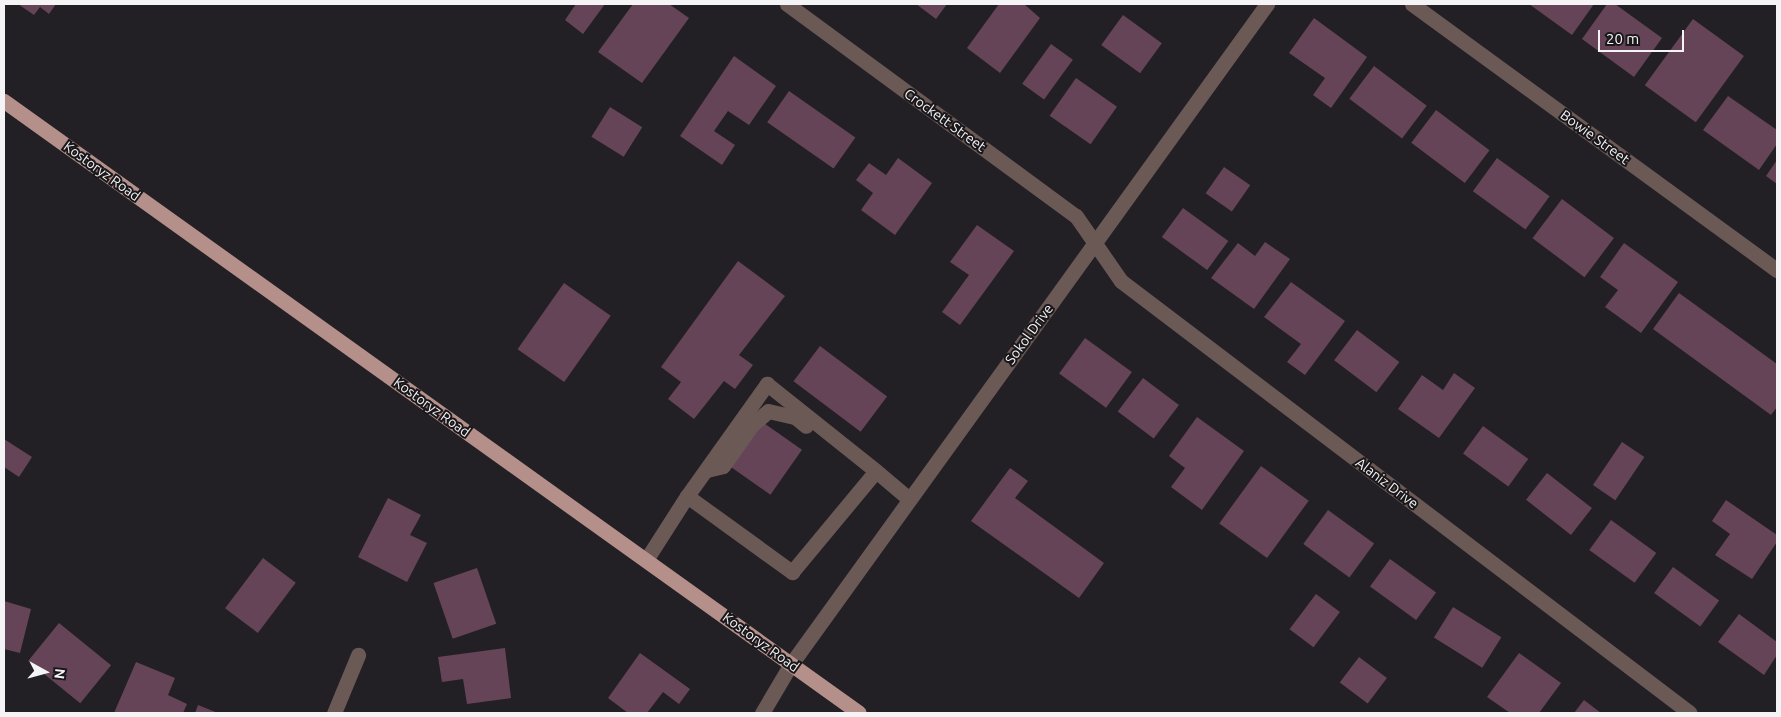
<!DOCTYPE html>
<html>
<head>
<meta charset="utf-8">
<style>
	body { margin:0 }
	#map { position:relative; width:1781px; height:717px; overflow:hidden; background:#222024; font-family:Ubuntu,sans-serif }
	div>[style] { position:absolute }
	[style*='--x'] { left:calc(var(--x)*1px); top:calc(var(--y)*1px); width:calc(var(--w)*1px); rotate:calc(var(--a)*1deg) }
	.building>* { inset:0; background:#654458; transform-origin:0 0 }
	.minor>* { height:15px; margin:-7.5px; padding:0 7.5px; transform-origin:7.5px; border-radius:7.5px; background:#6b5956 }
	.major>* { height:15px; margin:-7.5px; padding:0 7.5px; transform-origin:7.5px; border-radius:7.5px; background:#b5908a }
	span { translate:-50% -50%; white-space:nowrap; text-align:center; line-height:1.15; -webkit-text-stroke:4px #19171a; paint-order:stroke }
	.street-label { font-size:14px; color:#f4f3f5 }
	.frame { position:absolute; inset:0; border:5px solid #f4f3f5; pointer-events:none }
	.north { position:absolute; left:20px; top:647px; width:50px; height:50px; -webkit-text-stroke:4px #19171a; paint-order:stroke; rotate:97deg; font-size:14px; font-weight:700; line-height:20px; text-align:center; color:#f4f3f5 }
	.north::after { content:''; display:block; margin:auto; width:18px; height:22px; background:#f4f3f5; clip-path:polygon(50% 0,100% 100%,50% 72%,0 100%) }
	.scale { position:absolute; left:1598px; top:30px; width:86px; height:22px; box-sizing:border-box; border:2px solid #f4f3f5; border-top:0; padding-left:6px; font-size:15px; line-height:18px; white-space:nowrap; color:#f4f3f5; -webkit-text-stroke:4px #19171a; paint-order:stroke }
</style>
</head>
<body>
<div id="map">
	<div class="building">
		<i style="clip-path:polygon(18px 4px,56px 4px,49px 14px,40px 7px,34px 15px)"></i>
		<i style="clip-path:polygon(576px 4px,605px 4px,583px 34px,565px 20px)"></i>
		<i style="clip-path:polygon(633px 4px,669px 4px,689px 18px,642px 83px,598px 52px)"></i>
		<i style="clip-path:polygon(916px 4px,947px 4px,936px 19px)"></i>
		<i style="clip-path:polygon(999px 4px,1024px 4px,1040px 18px,1000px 73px,967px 48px)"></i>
		<i style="clip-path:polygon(1529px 4px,1594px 4px,1572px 35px)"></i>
		<i style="clip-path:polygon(1607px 4px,1615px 4px,1662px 38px,1634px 77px,1582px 39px)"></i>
		<i style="left:1123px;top:15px;width:48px;height:37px;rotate:36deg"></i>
		<i style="clip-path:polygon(1314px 18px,1367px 57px,1331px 108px,1313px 95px,1325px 78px,1289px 53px)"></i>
		<i style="left:1693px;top:19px;width:63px;height:82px;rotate:36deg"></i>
		<i style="left:1051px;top:44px;width:27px;height:49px;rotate:36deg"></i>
		<i style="clip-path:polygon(734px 56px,776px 86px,749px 125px,728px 111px,714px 131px,735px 145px,722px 165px,680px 136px)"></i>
		<i style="left:1374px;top:66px;width:66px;height:41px;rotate:37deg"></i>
		<i style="left:1076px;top:78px;width:50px;height:46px;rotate:35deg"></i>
		<i style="left:789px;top:91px;width:81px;height:38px;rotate:35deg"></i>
		<i style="clip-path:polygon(1728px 96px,1777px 130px,1777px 144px,1759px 170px,1703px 130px)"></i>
		<i style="left:610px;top:107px;width:38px;height:35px;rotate:32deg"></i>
		<i style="left:1436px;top:110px;width:67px;height:41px;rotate:37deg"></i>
		<i style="clip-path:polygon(898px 158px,932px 183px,895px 235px,861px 210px,873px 193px,856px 180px,869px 163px,886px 175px)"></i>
		<i style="left:1497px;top:158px;width:65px;height:41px;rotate:36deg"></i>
		<i style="clip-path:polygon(1777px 160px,1777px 184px,1766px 176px)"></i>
		<i style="left:1224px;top:167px;width:32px;height:32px;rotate:35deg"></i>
		<i style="left:1562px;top:199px;width:65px;height:49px;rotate:37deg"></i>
		<i style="left:1183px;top:208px;width:56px;height:36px;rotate:36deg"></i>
		<i style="clip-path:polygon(977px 225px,1014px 251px,960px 325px,942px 312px,969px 275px,950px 262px)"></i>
		<i style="clip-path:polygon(1265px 242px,1290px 259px,1254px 309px,1211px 278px,1238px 243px,1255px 256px)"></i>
		<i style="clip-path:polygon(1624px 243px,1678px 282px,1641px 333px,1605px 307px,1618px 290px,1600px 277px)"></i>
		<i style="clip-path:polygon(738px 261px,785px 296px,739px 355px,753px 365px,735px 389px,724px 381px,694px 419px,668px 399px,681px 382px,661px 367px)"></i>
		<i style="clip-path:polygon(1291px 282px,1345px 321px,1305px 375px,1287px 362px,1301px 344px,1264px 317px)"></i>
		<i style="left:564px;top:283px;width:57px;height:81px;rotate:35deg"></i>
		<i style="clip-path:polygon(1679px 293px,1777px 364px,1777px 407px,1771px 415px,1653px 329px)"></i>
		<i style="left:1357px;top:330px;width:53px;height:38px;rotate:37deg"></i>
		<i style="left:1085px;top:338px;width:58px;height:44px;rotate:36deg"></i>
		<i style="left:820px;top:346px;width:84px;height:44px;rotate:37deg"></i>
		<i style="clip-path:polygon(1454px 373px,1475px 388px,1439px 438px,1398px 409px,1422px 375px,1443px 390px)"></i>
		<i style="left:1143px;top:378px;width:45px;height:42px;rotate:37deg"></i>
		<i style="clip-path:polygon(1197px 417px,1244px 451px,1202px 510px,1171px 487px,1185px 468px,1169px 456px)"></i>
		<i style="left:761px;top:421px;width:50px;height:55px;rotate:35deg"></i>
		<i style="left:1483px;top:426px;width:56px;height:34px;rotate:36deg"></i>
		<i style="clip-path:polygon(4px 439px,32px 457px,19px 477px,4px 467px)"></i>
		<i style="left:1622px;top:442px;width:27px;height:52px;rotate:34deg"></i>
		<i style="left:1261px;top:466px;width:59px;height:71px;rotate:36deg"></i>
		<i style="clip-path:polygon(1010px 468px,1028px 481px,1015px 498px,1104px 563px,1079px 598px,971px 521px)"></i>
		<i style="left:1547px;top:473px;width:57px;height:34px;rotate:38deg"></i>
		<i style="clip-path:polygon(388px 498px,421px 515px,410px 535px,427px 543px,407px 582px,358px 557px)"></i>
		<i style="clip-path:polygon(1726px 500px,1777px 535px,1777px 542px,1752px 579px,1715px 555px,1730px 534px,1712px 521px)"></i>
		<i style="left:1328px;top:510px;width:57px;height:42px;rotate:36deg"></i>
		<i style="left:1611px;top:520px;width:56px;height:37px;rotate:36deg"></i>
		<i style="left:263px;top:558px;width:41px;height:63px;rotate:37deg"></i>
		<i style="left:1390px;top:559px;width:57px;height:34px;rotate:36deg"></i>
		<i style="left:1673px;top:567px;width:57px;height:32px;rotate:36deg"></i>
		<i style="left:477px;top:568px;width:59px;height:46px;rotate:71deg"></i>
		<i style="left:1316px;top:594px;width:30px;height:44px;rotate:37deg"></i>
		<i style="clip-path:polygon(4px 601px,31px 609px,20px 653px,4px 649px)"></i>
		<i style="left:1453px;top:607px;width:57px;height:36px;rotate:32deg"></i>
		<i style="clip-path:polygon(1739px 614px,1777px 642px,1777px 655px,1764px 675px,1718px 642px)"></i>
		<i style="left:59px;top:623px;width:67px;height:49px;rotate:39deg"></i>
		<i style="clip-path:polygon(505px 648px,511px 698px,467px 704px,463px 679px,442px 682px,438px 657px)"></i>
		<i style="clip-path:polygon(640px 653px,690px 689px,679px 704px,663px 692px,647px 713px,628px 713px,608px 698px)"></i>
		<i style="clip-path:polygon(1519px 653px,1561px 683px,1539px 713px,1510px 713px,1487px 697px)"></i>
		<i style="left:1359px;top:657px;width:35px;height:32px;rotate:37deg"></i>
		<i style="clip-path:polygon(136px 662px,175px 678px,168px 695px,187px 704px,183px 713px,114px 713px)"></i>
		<i style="clip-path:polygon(1584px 700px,1601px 713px,1574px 713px)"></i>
		<i style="clip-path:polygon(198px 705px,218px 713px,195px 713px)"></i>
	</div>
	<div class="minor">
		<i style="--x:787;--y:4;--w:358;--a:36.3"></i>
		<i style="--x:1076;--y:216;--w:79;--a:55.3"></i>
		<i style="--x:1121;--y:281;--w:714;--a:37.21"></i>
		<i style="--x:1412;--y:4;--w:452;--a:36.1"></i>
		<i style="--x:707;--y:470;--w:16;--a:-14"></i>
		<i style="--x:723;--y:466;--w:50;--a:-54.7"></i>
		<i style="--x:752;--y:425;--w:21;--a:-41"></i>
		<i style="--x:768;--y:411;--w:28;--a:13"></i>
		<i style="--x:795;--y:417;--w:14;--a:39"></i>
		<i style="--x:687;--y:496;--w:138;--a:-54.5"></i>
		<i style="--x:767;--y:384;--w:139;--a:38.6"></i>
		<i style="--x:646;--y:560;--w:76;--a:-57.4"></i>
		<i style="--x:687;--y:496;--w:130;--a:35.9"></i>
		<i style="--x:792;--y:572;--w:131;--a:-50.3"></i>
		<i style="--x:876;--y:471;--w:43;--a:40.3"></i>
		<i style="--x:334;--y:713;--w:63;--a:-67.5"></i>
		<i style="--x:762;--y:713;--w:57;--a:-59.4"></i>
		<i style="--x:791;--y:664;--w:814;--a:-54.2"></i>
	</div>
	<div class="major">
		<i style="--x:4;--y:101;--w:1051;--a:35.59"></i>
	</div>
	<div class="street-label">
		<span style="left:945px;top:120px;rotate:36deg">Crockett Street</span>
		<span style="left:1595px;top:137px;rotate:36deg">Bowie Street</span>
		<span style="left:102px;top:171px;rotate:36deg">Kostoryz Road</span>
		<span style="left:1029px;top:334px;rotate:-54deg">Sokol Drive</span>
		<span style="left:432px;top:407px;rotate:36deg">Kostoryz Road</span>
		<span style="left:1387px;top:483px;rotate:37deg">Alaniz Drive</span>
		<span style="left:761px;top:642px;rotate:36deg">Kostoryz Road</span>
	</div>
	<div class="frame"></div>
	<div class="north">N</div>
	<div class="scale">20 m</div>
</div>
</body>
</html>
